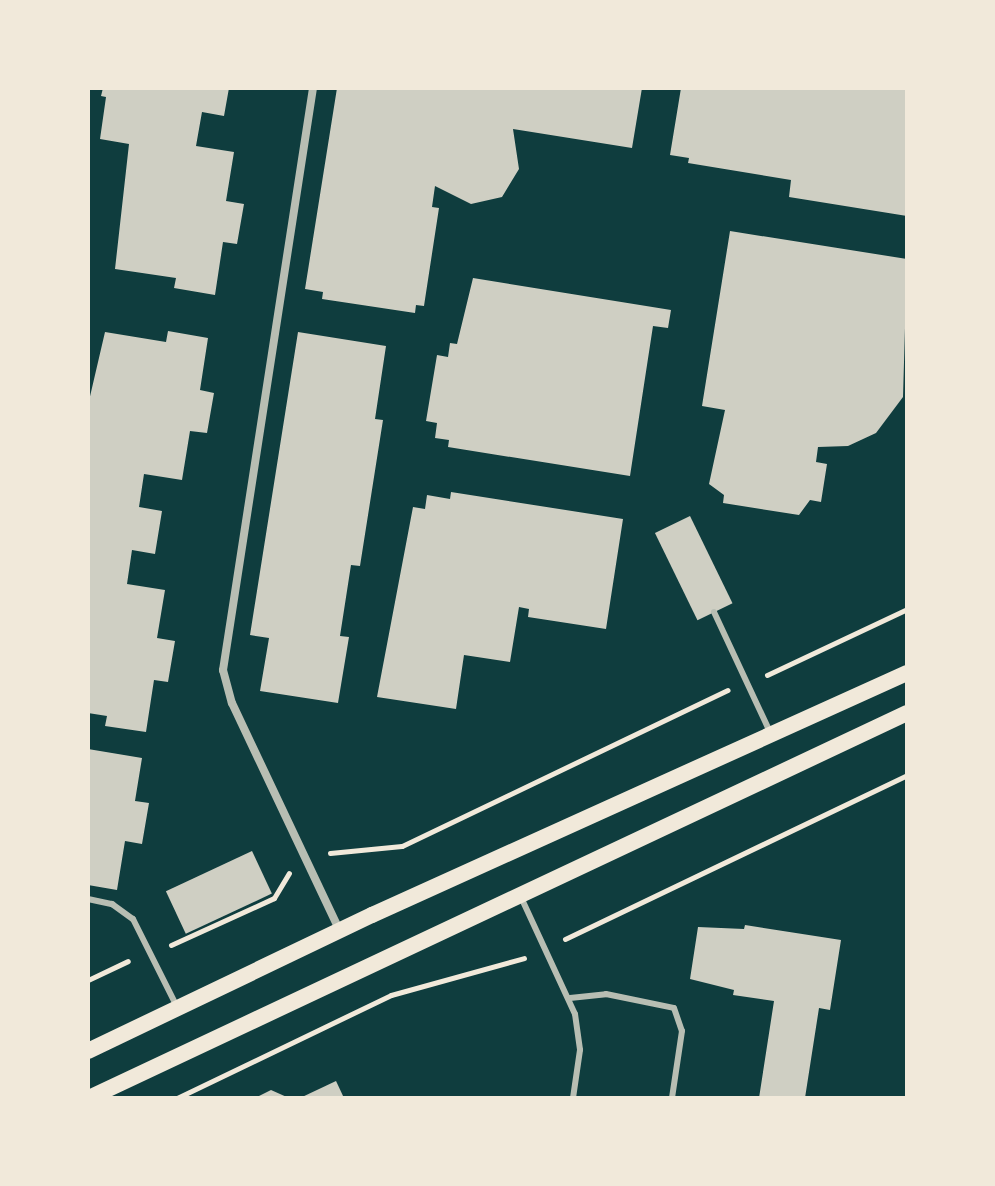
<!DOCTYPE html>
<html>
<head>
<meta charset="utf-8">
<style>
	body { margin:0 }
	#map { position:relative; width:995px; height:1186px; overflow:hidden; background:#0f3d3e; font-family:"Libre Baskerville",serif }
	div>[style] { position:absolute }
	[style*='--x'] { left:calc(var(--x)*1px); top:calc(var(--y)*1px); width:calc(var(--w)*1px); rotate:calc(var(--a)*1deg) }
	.building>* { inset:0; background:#cfcfc3; transform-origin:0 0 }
	.path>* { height:5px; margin:-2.5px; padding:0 2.5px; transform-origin:2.5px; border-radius:2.5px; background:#f1e9da }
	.service>* { height:6px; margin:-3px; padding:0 3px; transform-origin:3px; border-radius:3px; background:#b8beb3 }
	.minor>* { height:8px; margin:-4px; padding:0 4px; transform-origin:4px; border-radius:4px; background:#b8beb3 }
	.secondary>* { height:16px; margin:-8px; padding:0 8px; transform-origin:8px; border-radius:8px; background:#f1e9da }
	span { translate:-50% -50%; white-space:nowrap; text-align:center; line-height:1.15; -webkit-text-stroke:6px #f1e9da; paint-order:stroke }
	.frame { position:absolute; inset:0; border:90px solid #f1e9da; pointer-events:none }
</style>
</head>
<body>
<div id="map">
	<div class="building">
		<i style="clip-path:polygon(103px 88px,229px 88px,224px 116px,202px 112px,196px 146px,234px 152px,226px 201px,244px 204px,237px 244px,223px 242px,215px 295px,174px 288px,176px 278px,115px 269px,129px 144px,100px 139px,106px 97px,101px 96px)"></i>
		<i style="clip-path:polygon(337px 88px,642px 88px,632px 148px,513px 129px,519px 169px,502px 197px,471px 204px,435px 186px,432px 207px,439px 208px,424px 306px,416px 305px,415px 313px,322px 299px,323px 292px,305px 289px)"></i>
		<i style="clip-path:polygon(681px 88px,907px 88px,907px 216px,789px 197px,791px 180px,688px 163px,689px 158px,670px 155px)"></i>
		<i style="clip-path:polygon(730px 231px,907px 259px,903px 397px,876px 433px,848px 446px,818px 447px,816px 462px,827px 464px,821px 502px,810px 500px,799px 515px,723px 503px,724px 495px,709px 484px,725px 410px,702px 406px)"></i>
		<i style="clip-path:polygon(473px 278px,671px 310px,668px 328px,653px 326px,630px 476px,448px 447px,449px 440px,435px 438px,437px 423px,426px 421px,437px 355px,448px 357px,450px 343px,457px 344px)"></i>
		<i style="clip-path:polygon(168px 331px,208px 338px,200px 390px,214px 393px,207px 433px,190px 431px,182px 480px,144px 474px,139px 507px,162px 511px,155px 554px,132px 550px,127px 584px,165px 590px,157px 638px,175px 641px,168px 682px,154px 680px,146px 732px,105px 726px,107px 716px,88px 713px,88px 405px,105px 332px,166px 342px)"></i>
		<i style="clip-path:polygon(298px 332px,386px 346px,375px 419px,383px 420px,360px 566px,351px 565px,340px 636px,349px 637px,338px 703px,260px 691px,269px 638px,250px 635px)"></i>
		<i style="clip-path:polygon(451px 492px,623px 519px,606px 629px,528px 617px,529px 609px,519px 607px,510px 662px,464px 655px,456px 709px,377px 697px,413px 507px,425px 509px,427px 495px,450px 499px)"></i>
		<i style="left:690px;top:516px;width:97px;height:39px;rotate:64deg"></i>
		<i style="clip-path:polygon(88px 749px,142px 758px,135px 801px,149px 803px,142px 844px,125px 841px,117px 890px,88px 885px)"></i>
		<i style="left:252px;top:851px;width:47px;height:95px;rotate:65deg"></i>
		<i style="clip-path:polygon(745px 925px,841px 940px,830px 1010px,819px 1008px,805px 1098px,759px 1098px,774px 1001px,733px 995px,734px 990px,690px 979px,698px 927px,744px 929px)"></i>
		<i style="clip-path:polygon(336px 1081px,344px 1098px,300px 1098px)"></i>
		<i style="clip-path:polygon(271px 1090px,289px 1098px,255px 1098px)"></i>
	</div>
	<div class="path">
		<i style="--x:767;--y:675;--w:155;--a:-25.2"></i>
		<i style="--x:330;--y:853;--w:72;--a:-5.6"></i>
		<i style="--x:402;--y:846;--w:361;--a:-25.6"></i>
		<i style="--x:565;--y:939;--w:379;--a:-25.6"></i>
		<i style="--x:171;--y:945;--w:113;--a:-24.5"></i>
		<i style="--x:274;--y:898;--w:29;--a:-59"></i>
		<i style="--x:88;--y:980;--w:44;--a:-25.4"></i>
		<i style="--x:177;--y:1098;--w:237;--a:-25.7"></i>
		<i style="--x:391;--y:995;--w:138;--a:-15.5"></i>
	</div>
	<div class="service">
		<i style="--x:714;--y:612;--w:132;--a:65"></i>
		<i style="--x:520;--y:895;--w:131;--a:65.2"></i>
		<i style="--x:575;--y:1014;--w:36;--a:82"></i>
		<i style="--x:580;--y:1050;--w:49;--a:98.3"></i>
		<i style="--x:88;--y:899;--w:25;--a:12"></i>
		<i style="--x:112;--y:904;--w:26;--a:36"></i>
		<i style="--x:133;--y:919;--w:98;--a:63.4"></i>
		<i style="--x:570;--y:998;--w:36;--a:-6"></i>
		<i style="--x:606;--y:994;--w:69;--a:11.6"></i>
		<i style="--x:674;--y:1008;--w:24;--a:71"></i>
		<i style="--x:682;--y:1031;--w:68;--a:98.5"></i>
	</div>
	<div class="minor">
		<i style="--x:313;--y:88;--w:589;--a:98.79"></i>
		<i style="--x:223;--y:670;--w:34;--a:75"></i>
		<i style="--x:232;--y:703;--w:252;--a:64.7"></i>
	</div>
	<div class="secondary">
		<i style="--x:88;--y:1051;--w:315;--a:-25.6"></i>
		<i style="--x:372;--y:915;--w:587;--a:-24.34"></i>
		<i style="--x:89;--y:1098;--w:904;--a:-25.2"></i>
	</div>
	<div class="frame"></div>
</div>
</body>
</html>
